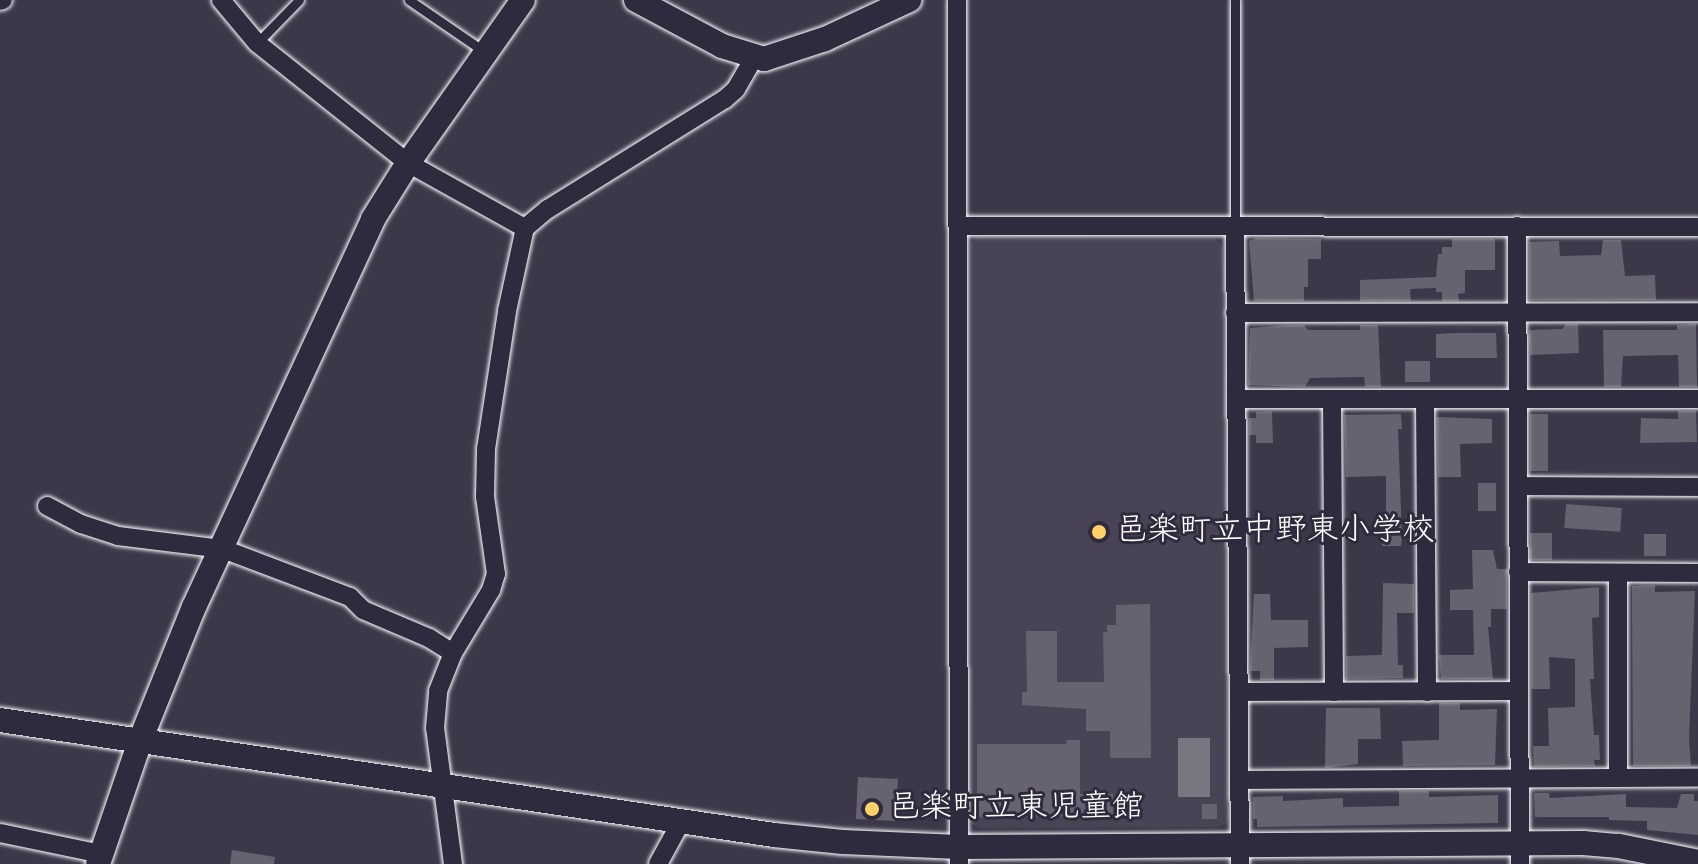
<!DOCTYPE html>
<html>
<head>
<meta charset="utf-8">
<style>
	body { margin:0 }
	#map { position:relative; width:1698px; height:864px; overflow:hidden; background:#3c3749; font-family:"Indie Flower","Klee One",sans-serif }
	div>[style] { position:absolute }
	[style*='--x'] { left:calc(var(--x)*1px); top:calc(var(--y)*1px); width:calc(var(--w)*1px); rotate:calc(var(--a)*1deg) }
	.built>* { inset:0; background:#494455 }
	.water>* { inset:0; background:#797682; transform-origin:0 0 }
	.building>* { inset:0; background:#666270; transform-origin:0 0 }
	.roads { filter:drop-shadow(0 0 2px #fff) drop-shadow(0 0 2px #fff) }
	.service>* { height:9px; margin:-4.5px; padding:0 4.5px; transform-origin:4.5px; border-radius:4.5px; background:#2f2a3d }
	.minor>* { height:18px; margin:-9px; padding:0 9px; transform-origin:9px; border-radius:9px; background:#2f2a3d }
	.tertiary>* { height:24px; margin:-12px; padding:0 12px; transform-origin:12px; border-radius:12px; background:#2f2a3d }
	.dots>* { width:22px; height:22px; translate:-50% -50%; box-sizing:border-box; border:4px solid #2f2a3d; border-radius:50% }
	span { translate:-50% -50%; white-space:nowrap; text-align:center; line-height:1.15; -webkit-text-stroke:6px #2f2a3d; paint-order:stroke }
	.poi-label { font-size:32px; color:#fff }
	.left { translate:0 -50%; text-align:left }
</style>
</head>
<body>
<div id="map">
	<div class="built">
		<i style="clip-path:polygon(976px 237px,1215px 238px,1223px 247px,1230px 817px,1227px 824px,1217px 827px,979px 828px,971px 824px,970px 244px)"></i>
	</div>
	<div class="water">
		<i style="left:1210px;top:738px;width:59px;height:32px;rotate:90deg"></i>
	</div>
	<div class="building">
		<i style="clip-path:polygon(1257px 238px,1321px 239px,1321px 259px,1308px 259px,1308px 287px,1304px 287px,1304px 301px,1254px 301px,1249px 241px)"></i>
		<i style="clip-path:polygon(1452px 239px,1495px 239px,1495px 270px,1465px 270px,1465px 293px,1458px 294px,1459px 301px,1442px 301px,1442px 292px,1436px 292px,1436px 288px,1410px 289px,1411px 301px,1360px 301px,1360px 280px,1436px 277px,1438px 254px,1442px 254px,1442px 247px,1452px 247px)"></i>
		<i style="clip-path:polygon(1603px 240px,1621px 240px,1625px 276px,1655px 275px,1656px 300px,1529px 300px,1529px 242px,1559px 241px,1560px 256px,1601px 255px)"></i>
		<i style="clip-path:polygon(1566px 324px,1578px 324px,1579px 353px,1530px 355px,1529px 330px,1562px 329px)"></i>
		<i style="clip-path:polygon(1696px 324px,1697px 387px,1679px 387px,1678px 355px,1623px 356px,1621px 387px,1604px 387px,1603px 330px,1677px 330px,1677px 325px)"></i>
		<i style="clip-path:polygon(1286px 325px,1304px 325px,1308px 330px,1360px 330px,1360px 325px,1378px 325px,1381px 387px,1365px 387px,1364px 377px,1310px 378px,1305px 387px,1248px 385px,1250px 328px)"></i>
		<i style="clip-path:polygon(1456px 333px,1496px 333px,1497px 358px,1436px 358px,1436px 334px)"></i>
		<i style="left:1430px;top:361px;width:21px;height:25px;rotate:90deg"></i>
		<i style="clip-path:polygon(1272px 411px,1273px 443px,1256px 443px,1256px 435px,1249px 435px,1249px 418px,1256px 418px,1256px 412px)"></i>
		<i style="clip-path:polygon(1678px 411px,1696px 411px,1697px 442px,1640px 443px,1641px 418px,1678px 419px)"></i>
		<i style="clip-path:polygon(1401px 414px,1402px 429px,1398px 429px,1402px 537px,1401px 546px,1382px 546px,1382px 520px,1386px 520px,1386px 476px,1346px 477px,1344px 415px)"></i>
		<i style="left:1530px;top:414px;width:18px;height:57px"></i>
		<i style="clip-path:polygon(1437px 417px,1492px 419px,1492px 443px,1460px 444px,1461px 477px,1438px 477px)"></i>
		<i style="left:1478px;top:483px;width:18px;height:28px"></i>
		<i style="left:1566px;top:504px;width:56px;height:24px;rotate:4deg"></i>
		<i style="left:1530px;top:533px;width:22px;height:27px"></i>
		<i style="left:1644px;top:534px;width:22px;height:22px"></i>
		<i style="clip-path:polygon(1472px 550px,1493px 550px,1497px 569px,1507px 569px,1507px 609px,1491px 609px,1491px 627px,1488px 627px,1493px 679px,1441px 679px,1439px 655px,1474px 655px,1473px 610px,1450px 610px,1450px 590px,1473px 589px)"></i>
		<i style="clip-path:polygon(1383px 583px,1414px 584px,1414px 613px,1397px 613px,1398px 665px,1403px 665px,1403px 678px,1346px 679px,1346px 656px,1382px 655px)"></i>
		<i style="clip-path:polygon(1655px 585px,1655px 592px,1695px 591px,1689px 739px,1691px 766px,1633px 766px,1632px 586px)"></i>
		<i style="clip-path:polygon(1599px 587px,1599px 617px,1592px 618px,1594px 679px,1590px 679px,1594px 735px,1599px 735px,1600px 760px,1594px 760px,1595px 766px,1534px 767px,1533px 746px,1549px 746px,1548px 708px,1575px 707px,1575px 659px,1549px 657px,1550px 689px,1531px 689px,1531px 593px)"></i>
		<i style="clip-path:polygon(1254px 594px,1270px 594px,1271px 620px,1308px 620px,1308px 647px,1274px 648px,1274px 680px,1260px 680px,1260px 671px,1250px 671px)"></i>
		<i style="clip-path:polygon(1150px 604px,1151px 758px,1110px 758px,1110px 731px,1086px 731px,1086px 709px,1022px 705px,1022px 692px,1027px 692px,1026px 631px,1057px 631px,1057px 682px,1104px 682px,1103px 632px,1107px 632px,1107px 625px,1116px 625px,1116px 605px)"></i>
		<i style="clip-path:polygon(1439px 703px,1460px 703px,1460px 710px,1497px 709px,1495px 765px,1403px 766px,1402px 741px,1439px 740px)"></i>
		<i style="clip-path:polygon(1326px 708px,1380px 708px,1381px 739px,1358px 739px,1358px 764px,1325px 768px)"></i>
		<i style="clip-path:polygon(1067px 740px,1080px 740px,1080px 794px,1113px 794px,1113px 816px,977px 817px,977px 744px,1066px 744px)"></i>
		<i style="left:858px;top:777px;width:40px;height:42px;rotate:3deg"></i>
		<i style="clip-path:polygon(1399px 791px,1429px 791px,1429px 797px,1498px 795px,1498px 823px,1257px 827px,1257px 819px,1253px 819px,1253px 797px,1283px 796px,1283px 801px,1343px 798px,1343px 807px,1399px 806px)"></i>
		<i style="clip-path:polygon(1534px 793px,1549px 793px,1550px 798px,1626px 794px,1626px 807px,1677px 808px,1681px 794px,1694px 794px,1694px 801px,1698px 801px,1698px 835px,1647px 830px,1647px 821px,1609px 820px,1609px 817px,1535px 817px)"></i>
		<i style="left:1217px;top:804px;width:15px;height:15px;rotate:90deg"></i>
		<i style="clip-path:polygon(232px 850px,275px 857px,274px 864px,230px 864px)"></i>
	</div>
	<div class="roads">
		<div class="service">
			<i style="--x:409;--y:0;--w:92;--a:34.4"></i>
			<i style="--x:257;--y:43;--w:60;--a:-45.7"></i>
			<i style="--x:1235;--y:227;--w:227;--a:-90"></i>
		</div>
		<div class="minor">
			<i style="--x:221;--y:0;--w:56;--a:50.1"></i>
			<i style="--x:257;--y:43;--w:193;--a:38.5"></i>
			<i style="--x:408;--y:163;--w:134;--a:29.1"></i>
			<i style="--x:957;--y:0;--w:864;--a:89.87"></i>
			<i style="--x:0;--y:1;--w:3;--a:-18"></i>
			<i style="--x:958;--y:226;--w:740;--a:0.08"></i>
			<i style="--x:1517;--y:226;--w:638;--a:89.73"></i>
			<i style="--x:1235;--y:227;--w:637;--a:89.55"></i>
			<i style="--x:1235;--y:313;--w:463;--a:-0.1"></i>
			<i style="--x:1236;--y:399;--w:462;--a:0"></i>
			<i style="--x:1332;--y:399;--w:293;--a:89.6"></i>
			<i style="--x:1425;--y:399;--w:293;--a:89.6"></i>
			<i style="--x:1518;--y:486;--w:180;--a:0.3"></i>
			<i style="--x:47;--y:506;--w:38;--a:28"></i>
			<i style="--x:81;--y:524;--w:39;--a:18"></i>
			<i style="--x:118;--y:536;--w:106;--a:7.1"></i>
			<i style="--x:223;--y:549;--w:136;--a:20.7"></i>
			<i style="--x:350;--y:597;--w:18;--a:45"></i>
			<i style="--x:363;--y:610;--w:72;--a:23"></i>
			<i style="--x:429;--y:638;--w:28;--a:32"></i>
			<i style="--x:1518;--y:572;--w:180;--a:0.3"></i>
			<i style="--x:1239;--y:692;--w:278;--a:-0.2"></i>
			<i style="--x:1618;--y:778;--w:205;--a:-90"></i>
			<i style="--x:1240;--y:780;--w:458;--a:-0.3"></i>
			<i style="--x:0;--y:833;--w:103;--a:11.7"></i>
			<i style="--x:453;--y:864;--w:137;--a:-97.5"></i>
			<i style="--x:435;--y:728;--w:37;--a:-85"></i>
			<i style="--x:438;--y:691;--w:41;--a:-68.5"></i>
			<i style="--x:453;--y:653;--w:74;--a:-58.9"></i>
			<i style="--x:491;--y:590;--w:17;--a:-73"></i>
			<i style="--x:496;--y:574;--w:78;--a:-98.1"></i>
			<i style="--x:485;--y:497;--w:48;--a:-88.8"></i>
			<i style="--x:486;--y:449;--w:140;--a:-81.3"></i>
			<i style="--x:507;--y:311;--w:85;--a:-77.8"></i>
			<i style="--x:525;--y:228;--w:30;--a:-40"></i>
			<i style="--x:548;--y:209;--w:208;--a:-31.9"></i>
			<i style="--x:725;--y:99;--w:15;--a:-42"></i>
			<i style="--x:736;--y:89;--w:36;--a:-60"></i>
			<i style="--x:658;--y:864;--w:50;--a:-61.4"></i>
		</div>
		<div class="tertiary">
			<i style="--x:636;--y:0;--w:98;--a:28.1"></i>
			<i style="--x:722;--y:46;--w:44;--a:17.2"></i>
			<i style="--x:764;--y:59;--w:64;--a:-18.2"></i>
			<i style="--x:825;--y:39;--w:93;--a:-24.9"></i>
			<i style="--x:0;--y:720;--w:782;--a:8.45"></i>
			<i style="--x:774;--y:835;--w:69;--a:5.8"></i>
			<i style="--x:843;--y:842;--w:116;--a:2.5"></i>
			<i style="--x:959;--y:847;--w:624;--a:-0.37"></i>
			<i style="--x:1583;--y:843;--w:36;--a:5"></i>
			<i style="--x:1619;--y:846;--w:81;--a:11.4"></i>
			<i style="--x:98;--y:864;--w:130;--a:-71.1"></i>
			<i style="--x:140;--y:741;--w:144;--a:-68.1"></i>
			<i style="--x:194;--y:607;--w:427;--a:-65.2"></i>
			<i style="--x:373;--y:219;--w:66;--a:-58"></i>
			<i style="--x:408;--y:163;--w:199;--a:-54.8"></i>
		</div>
	</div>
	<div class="dots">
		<i style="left:1099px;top:532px;background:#ffd166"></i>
		<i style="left:872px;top:809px;background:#ffd166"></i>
	</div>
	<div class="poi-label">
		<span class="left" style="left:1115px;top:532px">邑楽町立中野東小学校</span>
		<span class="left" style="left:888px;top:809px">邑楽町立東児童館</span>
	</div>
</div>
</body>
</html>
